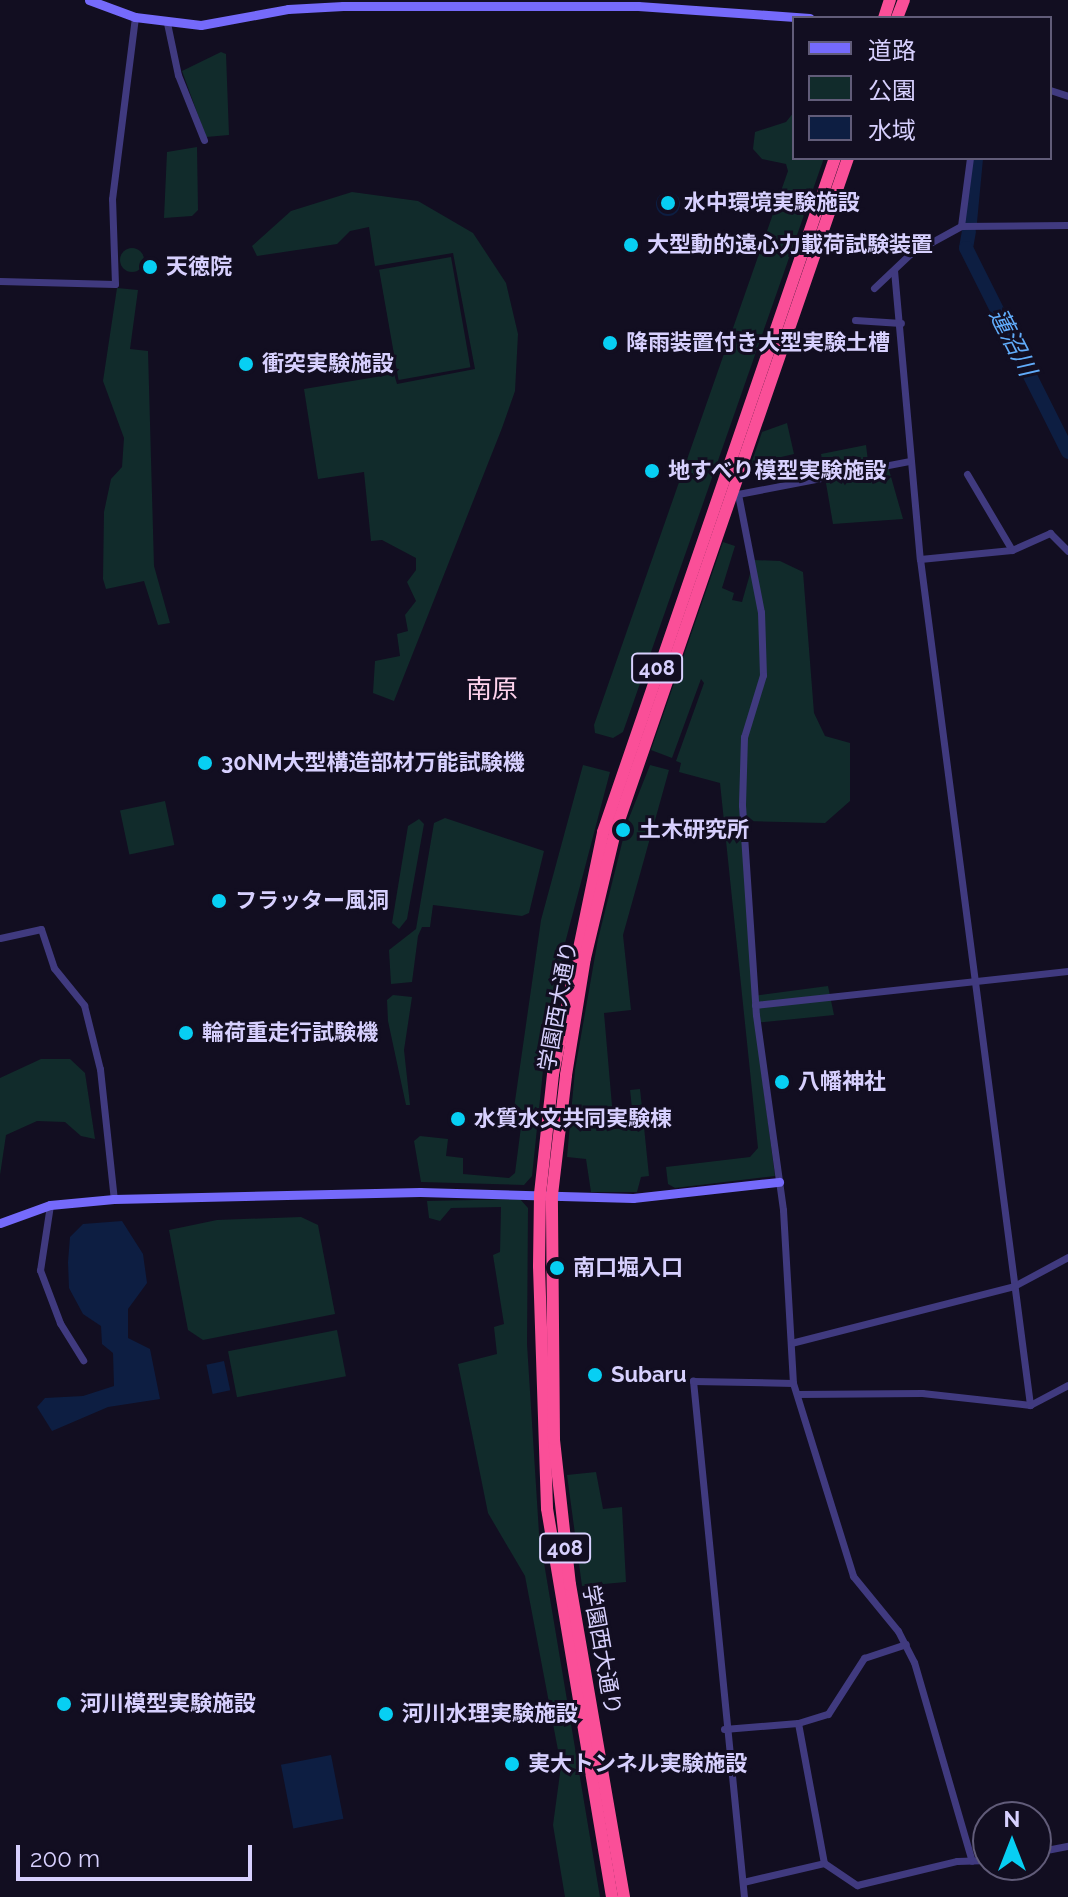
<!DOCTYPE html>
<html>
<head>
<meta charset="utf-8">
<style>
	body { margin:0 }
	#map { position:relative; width:1068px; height:1897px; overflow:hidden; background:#120e21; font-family:Raleway,"Noto Sans JP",sans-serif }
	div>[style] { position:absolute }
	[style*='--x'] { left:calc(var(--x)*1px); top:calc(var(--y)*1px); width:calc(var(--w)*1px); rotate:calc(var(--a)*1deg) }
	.green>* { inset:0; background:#112b2b; transform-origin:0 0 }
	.round { border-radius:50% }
	.water>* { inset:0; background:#0d1e42; transform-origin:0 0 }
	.river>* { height:14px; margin:-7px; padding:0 7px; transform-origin:7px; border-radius:7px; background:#0d1e42 }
	.street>* { height:7px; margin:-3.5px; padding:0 3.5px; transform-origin:3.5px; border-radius:3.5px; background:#403a7f }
	.secondary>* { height:9px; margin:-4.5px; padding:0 4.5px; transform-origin:4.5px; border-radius:4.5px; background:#756afb }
	.highway>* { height:12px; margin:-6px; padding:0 6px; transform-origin:6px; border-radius:6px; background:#fa4f98 }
	.dots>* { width:22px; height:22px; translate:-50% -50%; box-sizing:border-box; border:4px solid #120e21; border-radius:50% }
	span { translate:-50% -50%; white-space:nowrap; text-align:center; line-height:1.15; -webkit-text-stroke:6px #120e21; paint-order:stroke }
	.shield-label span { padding:2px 6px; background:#120e21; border:2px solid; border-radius:6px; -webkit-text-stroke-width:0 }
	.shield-label { font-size:20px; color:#d7d0fe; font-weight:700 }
	.poi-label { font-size:22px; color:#d7d0fe; font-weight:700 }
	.left { translate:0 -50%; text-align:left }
	.street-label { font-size:22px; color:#d7d0fe }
	.water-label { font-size:24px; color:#61acfa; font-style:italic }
	.quarter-label { font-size:26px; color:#fed2ec }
	.legend { position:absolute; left:792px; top:16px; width:260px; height:144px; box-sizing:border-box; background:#120e21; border:2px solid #615c79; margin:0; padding:10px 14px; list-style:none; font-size:24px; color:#d7d0fe }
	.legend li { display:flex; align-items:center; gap:16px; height:40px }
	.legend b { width:40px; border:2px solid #615c79 }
	.north { position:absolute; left:972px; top:1801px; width:80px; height:80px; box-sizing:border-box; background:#120e21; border:2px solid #615c79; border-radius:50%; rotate:0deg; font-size:22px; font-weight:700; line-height:32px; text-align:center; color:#d7d0fe }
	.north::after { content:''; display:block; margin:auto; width:28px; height:36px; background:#07cff3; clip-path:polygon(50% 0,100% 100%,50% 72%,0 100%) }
	.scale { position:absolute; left:16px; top:1845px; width:236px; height:36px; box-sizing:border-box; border:4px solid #d7d0fe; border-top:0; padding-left:10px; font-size:24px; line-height:28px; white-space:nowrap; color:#d7d0fe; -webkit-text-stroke:6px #120e21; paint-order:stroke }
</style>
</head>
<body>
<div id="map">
	<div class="green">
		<i style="clip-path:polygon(221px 52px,226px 54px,229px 135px,206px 137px,182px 71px)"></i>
		<i style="clip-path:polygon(794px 112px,794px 158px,824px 158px,623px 732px,613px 738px,595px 733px,594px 725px,788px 171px,786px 164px,762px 159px,753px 149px,755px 132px,786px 122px)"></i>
		<i style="clip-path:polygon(197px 147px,198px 210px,192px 216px,164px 218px,167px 152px)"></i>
		<i style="clip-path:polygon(352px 192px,418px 201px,473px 233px,506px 283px,518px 334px,515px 391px,502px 428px,394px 701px,373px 693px,375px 661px,400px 656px,397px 634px,408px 631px,405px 615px,416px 601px,407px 582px,416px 570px,416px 558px,382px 540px,371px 541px,364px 472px,318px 479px,304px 389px,394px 374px,397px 384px,475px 369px,453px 253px,375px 266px,369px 227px,350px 231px,337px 244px,257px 256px,252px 246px,291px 211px)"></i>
		<i class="round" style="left:120px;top:248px;width:24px;height:24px"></i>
		<i style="left:451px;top:257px;width:112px;height:73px;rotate:80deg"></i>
		<i style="clip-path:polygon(117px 288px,138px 290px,130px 349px,148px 351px,154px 566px,170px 623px,158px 625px,144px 581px,106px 589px,103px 579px,104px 512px,111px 479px,122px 467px,124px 438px,103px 381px)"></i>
		<i style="clip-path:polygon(787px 423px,794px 454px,751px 464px,762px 432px)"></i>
		<i style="clip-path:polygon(866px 445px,868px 461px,887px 463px,903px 519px,833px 524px,821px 454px)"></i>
		<i style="clip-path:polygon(723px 542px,735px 546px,722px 588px,734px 593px,732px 600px,742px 602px,754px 560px,780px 561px,803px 572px,814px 713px,825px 736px,850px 743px,850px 801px,825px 823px,746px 821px,753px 996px,828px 986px,834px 1015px,755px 1023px,775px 1176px,675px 1188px,668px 1184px,666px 1167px,750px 1157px,758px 1148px,720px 783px,679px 772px,681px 763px,676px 761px,704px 683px,701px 679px,672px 758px,651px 750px)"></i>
		<i style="clip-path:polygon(583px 765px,610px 772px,564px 947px,544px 1061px,532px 1176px,524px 1185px,421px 1182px,414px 1141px,420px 1136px,448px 1139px,446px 1156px,463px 1158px,463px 1174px,509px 1178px,515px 1173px,521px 1127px,512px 1122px,541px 920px)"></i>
		<i style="clip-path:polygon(650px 765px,669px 770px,623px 935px,631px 1010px,604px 1013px,614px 1129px,644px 1127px,649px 1176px,641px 1177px,637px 1192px,591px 1192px,586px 1159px,567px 1157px,575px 1070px,598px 939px,627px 823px)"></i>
		<i style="left:165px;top:801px;width:45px;height:46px;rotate:78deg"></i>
		<i style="clip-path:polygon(445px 818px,544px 851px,529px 913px,522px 916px,433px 905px,430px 927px,422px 927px,418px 936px,412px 982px,391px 984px,389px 950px,416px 929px,434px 823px)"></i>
		<i style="clip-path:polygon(419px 819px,424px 824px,407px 919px,399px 929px,392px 923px,408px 826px)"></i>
		<i style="clip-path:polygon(393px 995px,412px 997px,404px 1050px,410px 1105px,406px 1105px,388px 1021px,387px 1000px)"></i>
		<i style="clip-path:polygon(41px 1059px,70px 1059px,85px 1073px,95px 1139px,81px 1136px,65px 1122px,37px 1121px,6px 1135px,0 1175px,0 1078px)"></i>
		<i style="left:640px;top:1089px;width:30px;height:10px;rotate:84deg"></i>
		<i style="clip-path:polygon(520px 1199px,528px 1208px,527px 1344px,539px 1533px,600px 1897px,565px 1897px,553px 1825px,561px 1766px,525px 1576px,488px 1513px,458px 1364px,497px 1354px,494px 1327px,504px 1324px,493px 1255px,500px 1252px,501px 1207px,451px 1208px,440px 1221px,429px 1218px,427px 1201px)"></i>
		<i style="clip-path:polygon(301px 1217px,318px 1225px,335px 1314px,203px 1340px,188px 1330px,169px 1230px,217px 1220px)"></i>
		<i style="left:337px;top:1330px;width:47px;height:111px;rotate:79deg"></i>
		<i style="clip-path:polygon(596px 1472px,603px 1509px,622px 1507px,626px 1582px,582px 1586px,567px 1475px)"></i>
	</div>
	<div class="water">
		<i class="round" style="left:656px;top:192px;width:24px;height:24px"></i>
		<i style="clip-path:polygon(122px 1221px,143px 1254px,147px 1283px,128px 1309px,128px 1338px,150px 1349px,160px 1399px,108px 1407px,52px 1431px,37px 1407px,45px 1398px,83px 1396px,114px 1386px,113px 1353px,102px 1344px,101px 1326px,83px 1314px,69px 1288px,68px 1262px,70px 1237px,83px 1224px)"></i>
		<i style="left:224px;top:1361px;width:30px;height:18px;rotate:78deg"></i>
		<i style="left:331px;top:1755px;width:65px;height:51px;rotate:79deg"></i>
	</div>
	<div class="river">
		<i style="--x:970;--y:222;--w:64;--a:-84.6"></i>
		<i style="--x:969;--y:231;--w:17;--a:100"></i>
		<i style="--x:966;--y:248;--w:228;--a:63.4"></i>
	</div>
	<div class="street">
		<i style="--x:167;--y:23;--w:53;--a:78.1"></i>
		<i style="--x:178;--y:75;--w:70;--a:68.2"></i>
		<i style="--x:1050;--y:90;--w:19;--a:18"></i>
		<i style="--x:961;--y:226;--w:69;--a:-82.5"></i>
		<i style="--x:894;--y:270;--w:290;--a:84.9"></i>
		<i style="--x:920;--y:559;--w:853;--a:82.59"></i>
		<i style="--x:0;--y:281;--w:115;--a:1.5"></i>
		<i style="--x:115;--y:284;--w:85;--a:-92"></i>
		<i style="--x:112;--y:199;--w:183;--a:-82.8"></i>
		<i style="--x:874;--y:288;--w:50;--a:-43.4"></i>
		<i style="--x:910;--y:254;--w:58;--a:-28.8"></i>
		<i style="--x:961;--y:226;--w:107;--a:-0.5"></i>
		<i style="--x:855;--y:320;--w:46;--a:3.7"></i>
		<i style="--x:967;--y:474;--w:88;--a:59.4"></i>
		<i style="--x:732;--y:491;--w:7;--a:27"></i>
		<i style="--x:738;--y:494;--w:120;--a:79"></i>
		<i style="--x:761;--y:612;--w:63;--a:88.2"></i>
		<i style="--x:763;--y:675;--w:65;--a:107"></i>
		<i style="--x:744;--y:737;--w:68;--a:91.7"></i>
		<i style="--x:742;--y:805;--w:210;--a:86.2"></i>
		<i style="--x:756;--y:1015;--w:197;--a:82.1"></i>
		<i style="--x:783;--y:1210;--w:173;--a:86.7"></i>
		<i style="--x:793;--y:1383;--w:202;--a:72.7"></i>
		<i style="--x:853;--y:1576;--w:71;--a:50.7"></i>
		<i style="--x:898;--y:1631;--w:35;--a:63"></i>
		<i style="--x:914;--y:1662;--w:207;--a:73.8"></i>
		<i style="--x:738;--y:494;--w:174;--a:-10.9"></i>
		<i style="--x:920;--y:559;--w:92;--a:-5.6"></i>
		<i style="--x:1012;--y:550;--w:42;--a:-24.1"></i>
		<i style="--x:1050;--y:533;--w:25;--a:45"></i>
		<i style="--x:0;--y:938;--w:42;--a:-12.4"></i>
		<i style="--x:41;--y:929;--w:41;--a:71.6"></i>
		<i style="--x:54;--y:968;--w:48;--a:51"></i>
		<i style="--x:84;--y:1005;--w:66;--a:76"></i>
		<i style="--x:100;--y:1069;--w:131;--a:83.9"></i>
		<i style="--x:755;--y:1005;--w:315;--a:-6.2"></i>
		<i style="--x:50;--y:1205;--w:66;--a:98.7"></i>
		<i style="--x:40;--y:1270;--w:57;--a:69.3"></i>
		<i style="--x:60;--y:1323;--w:44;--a:58.1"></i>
		<i style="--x:791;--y:1343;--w:230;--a:-14.3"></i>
		<i style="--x:1014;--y:1286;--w:61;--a:-28.2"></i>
		<i style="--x:797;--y:1394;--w:125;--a:-0.5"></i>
		<i style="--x:922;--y:1393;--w:109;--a:6.3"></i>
		<i style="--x:1030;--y:1405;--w:43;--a:-27.8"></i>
		<i style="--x:798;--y:1723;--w:142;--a:79.5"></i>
		<i style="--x:724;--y:1729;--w:74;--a:-4.6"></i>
		<i style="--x:798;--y:1723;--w:31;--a:-17"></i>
		<i style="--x:828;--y:1714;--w:67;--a:-57.3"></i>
		<i style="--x:864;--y:1658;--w:44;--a:-18.4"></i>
		<i style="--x:1036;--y:1852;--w:33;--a:-11"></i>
		<i style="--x:743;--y:1882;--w:83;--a:-13.2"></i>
		<i style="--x:824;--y:1863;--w:40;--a:34"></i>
		<i style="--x:857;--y:1885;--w:103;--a:-13.5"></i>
		<i style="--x:957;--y:1861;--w:31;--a:-2"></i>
		<i style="--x:744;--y:1897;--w:519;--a:-95.64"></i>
		<i style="--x:693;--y:1381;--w:100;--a:1.1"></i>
	</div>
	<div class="secondary">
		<i style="--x:89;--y:0;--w:49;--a:20.3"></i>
		<i style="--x:135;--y:17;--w:66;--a:6.9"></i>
		<i style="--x:201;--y:25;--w:88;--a:-10.4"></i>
		<i style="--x:288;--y:9;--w:55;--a:-3.1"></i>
		<i style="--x:343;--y:6;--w:295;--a:0"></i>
		<i style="--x:638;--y:6;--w:172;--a:4"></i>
		<i style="--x:0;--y:1223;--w:53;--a:-19.8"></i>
		<i style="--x:50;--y:1205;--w:64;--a:-5.4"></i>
		<i style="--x:114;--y:1199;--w:306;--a:-1.3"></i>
		<i style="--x:420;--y:1192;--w:213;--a:1.6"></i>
		<i style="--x:633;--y:1198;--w:147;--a:-6.3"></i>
	</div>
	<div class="highway">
		<i style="--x:884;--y:18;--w:19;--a:-72"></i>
		<i style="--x:897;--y:18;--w:19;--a:-69"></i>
		<i style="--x:612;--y:1897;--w:394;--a:-99.5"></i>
		<i style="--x:547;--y:1508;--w:242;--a:-91.9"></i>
		<i style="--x:539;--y:1266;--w:72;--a:-89.2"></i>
		<i style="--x:540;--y:1194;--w:121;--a:-83.8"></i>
		<i style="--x:553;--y:1074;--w:247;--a:-78.3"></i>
		<i style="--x:603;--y:832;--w:713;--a:-71.01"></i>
		<i style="--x:624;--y:1897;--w:317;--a:-99.8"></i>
		<i style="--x:570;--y:1585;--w:147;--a:-96.3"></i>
		<i style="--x:554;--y:1439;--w:244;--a:-90.5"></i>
		<i style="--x:552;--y:1195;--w:121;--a:-83.3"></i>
		<i style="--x:566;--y:1075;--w:119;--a:-80.8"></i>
		<i style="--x:585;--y:958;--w:130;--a:-76.6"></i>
		<i style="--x:615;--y:832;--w:713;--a:-70.93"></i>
	</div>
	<div class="dots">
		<i style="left:668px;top:203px;background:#07cff3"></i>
		<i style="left:631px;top:245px;background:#07cff3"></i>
		<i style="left:150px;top:267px;background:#07cff3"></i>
		<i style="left:610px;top:343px;background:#07cff3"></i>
		<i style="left:246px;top:364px;background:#07cff3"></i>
		<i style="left:652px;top:471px;background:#07cff3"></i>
		<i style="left:205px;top:763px;background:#07cff3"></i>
		<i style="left:623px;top:830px;background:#07cff3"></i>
		<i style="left:219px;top:901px;background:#07cff3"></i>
		<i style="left:186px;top:1033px;background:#07cff3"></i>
		<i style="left:782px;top:1082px;background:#07cff3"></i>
		<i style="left:458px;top:1119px;background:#07cff3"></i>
		<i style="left:557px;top:1268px;background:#07cff3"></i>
		<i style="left:595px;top:1375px;background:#07cff3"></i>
		<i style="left:64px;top:1704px;background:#07cff3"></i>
		<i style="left:386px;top:1714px;background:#07cff3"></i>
		<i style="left:512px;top:1764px;background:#07cff3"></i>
	</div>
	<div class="shield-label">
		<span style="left:657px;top:668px">408</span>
		<span style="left:565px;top:1548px">408</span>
	</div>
	<div class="poi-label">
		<span class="left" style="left:684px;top:203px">水中環境実験施設</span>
		<span class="left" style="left:647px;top:245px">大型動的遠心力載荷試験装置</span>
		<span class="left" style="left:166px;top:267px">天徳院</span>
		<span class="left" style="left:626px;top:343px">降雨装置付き大型実験土槽</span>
		<span class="left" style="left:262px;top:364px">衝突実験施設</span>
		<span class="left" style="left:668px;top:471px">地すべり模型実験施設</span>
		<span class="left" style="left:221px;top:763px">30NM大型構造部材万能試験機</span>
		<span class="left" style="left:639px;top:830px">土木研究所</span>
		<span class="left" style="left:235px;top:901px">フラッター風洞</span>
		<span class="left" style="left:202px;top:1033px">輪荷重走行試験機</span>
		<span class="left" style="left:798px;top:1082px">八幡神社</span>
		<span class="left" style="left:474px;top:1119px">水質水文共同実験棟</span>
		<span class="left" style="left:573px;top:1268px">南口堀入口</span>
		<span class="left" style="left:611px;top:1375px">Subaru</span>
		<span class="left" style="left:80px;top:1704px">河川模型実験施設</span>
		<span class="left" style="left:402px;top:1714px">河川水理実験施設</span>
		<span class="left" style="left:528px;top:1764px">実大トンネル実験施設</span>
	</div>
	<div class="street-label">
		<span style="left:558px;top:1006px;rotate:-80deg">学園西大通り</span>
		<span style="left:602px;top:1650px;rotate:80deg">学園西大通り</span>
	</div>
	<div class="water-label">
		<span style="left:1013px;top:342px;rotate:63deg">蓮沼川</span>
	</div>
	<div class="quarter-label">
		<span style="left:492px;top:690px">南原</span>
	</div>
	<ul class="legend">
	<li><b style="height:10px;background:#756afb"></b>道路</li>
	<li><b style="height:22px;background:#112b2b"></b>公園</li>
	<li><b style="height:22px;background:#0d1e42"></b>水域</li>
	</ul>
	<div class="north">N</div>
	<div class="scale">200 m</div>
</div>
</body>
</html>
